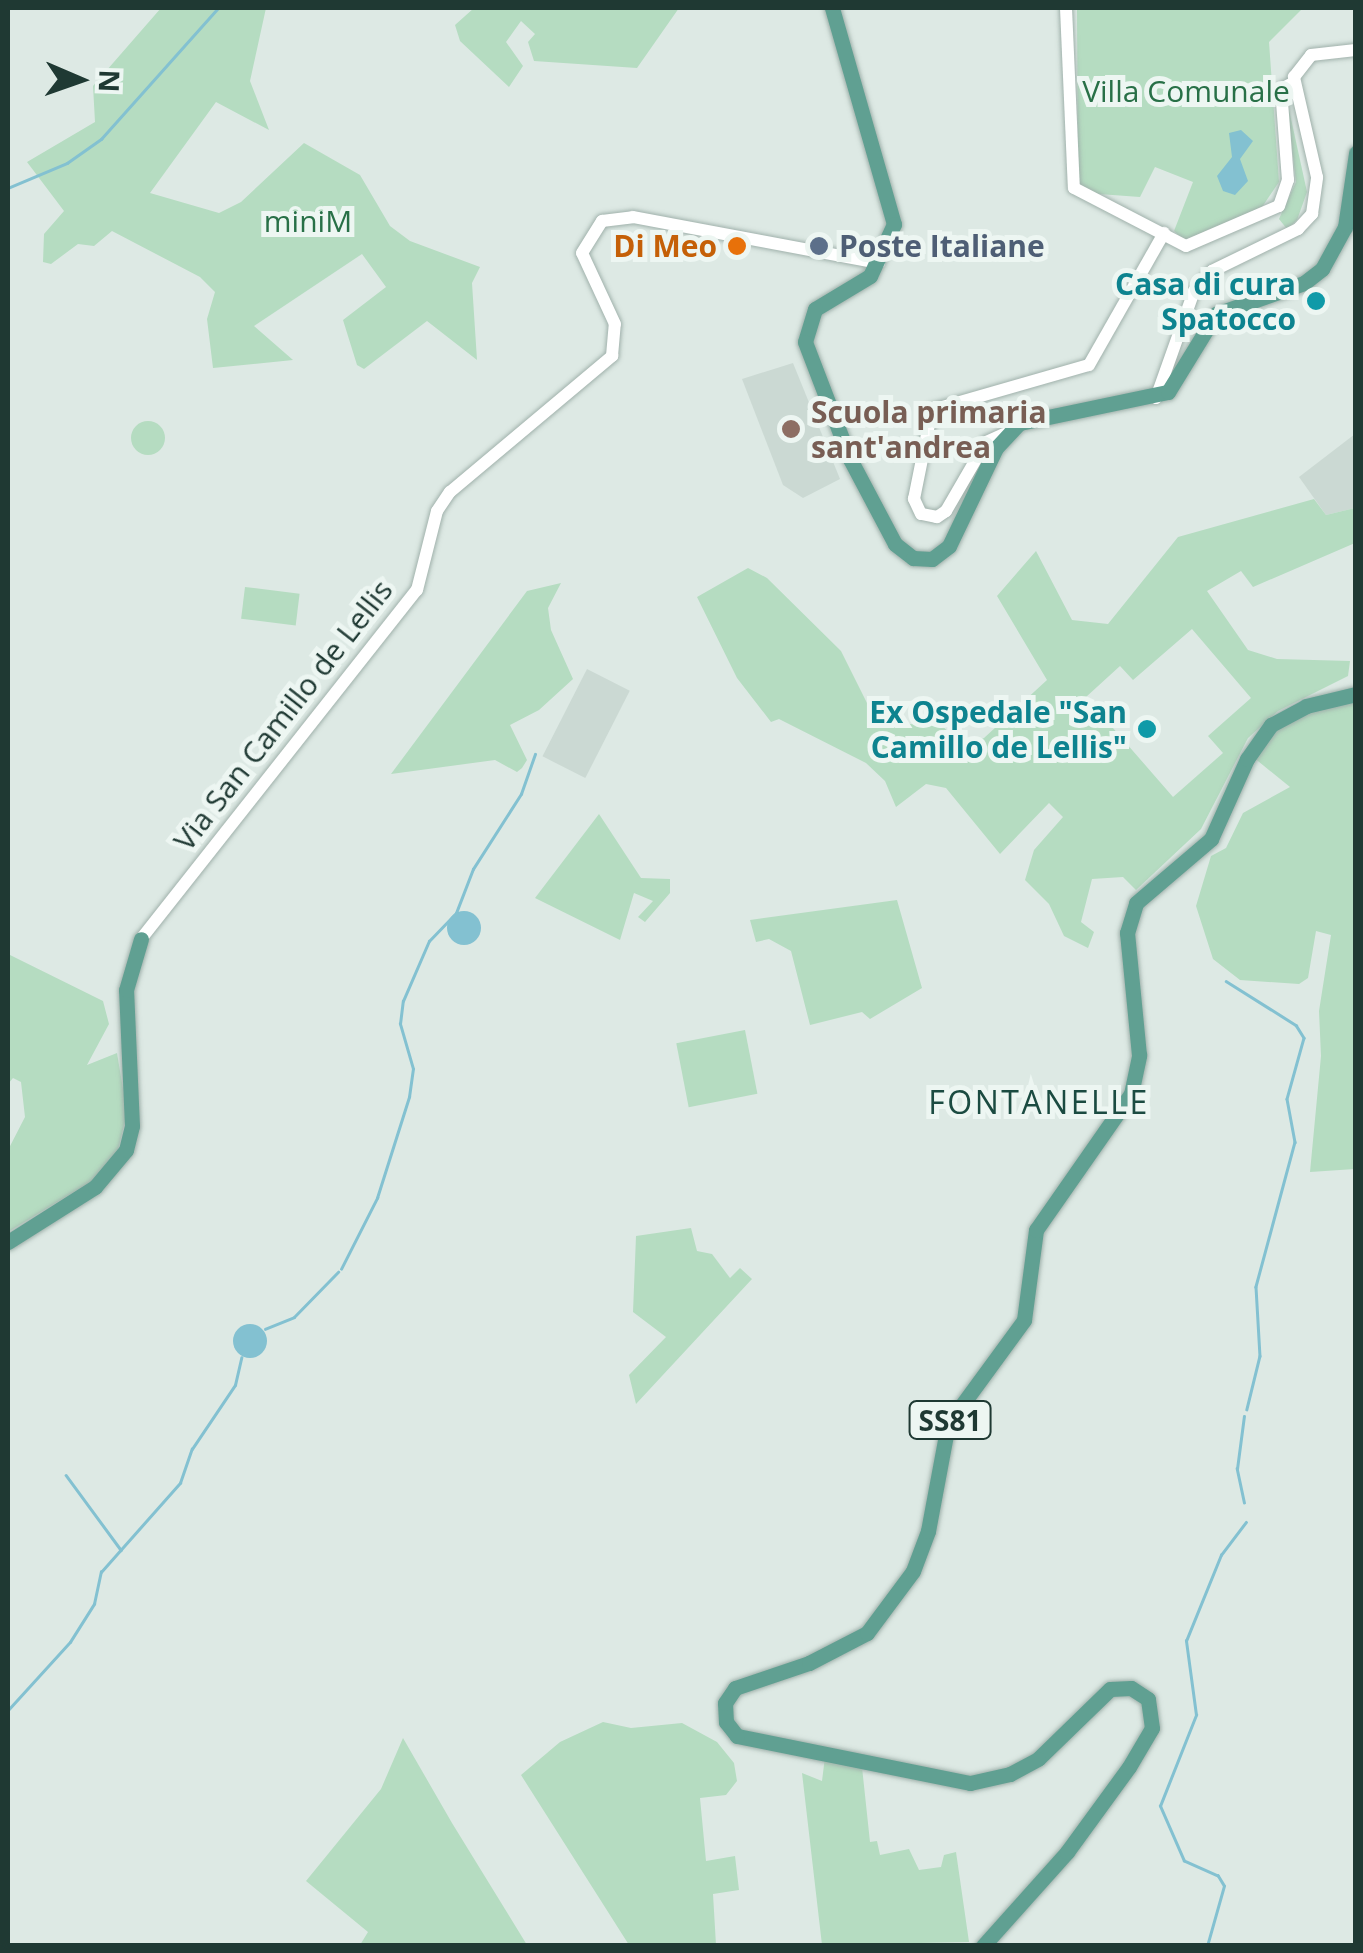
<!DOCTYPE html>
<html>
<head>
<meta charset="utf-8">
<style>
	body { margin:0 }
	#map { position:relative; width:1363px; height:1953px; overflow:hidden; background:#dde9e4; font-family:"Open Sans",sans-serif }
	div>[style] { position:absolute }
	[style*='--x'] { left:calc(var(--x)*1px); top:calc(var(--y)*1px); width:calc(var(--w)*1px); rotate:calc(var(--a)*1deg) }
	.built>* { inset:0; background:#cbd9d3; transform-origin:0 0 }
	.green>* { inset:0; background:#b5dcc1; transform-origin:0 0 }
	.round { border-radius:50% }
	.water>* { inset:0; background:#83c1d1 }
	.stream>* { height:2.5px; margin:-1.25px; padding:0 1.25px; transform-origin:1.25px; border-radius:1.25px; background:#83c1d1 }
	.roads { filter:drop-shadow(0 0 2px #a0b1ab) drop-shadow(0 0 2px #a0b1ab) }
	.minor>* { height:12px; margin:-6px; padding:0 6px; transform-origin:6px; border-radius:6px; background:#fff }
	.major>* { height:15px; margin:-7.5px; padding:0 7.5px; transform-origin:7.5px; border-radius:7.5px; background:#60a092 }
	.dots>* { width:28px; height:28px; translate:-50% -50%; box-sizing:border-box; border:5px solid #edf6f2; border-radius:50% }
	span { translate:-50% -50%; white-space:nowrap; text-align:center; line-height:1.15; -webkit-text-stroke:10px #edf6f2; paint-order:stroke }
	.shield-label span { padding:2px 8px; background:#edf6f2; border:2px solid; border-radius:8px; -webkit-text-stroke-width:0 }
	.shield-label { font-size:28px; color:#1f3933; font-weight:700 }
	.park-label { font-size:30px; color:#287047 }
	.food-label { font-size:30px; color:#c56008; font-weight:700 }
	.right { translate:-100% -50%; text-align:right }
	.service-label { font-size:30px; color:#4e5e75; font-weight:700 }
	.left { translate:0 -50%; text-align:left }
	.culture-label { font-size:30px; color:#0d838f; font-weight:700 }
	.education-label { font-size:30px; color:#785e54; font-weight:700 }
	.street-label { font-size:30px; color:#1f3933 }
	.neighbourhood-label { font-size:32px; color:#1b4b41; letter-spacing:2.5px }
	.frame { position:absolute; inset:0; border:10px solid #1f3933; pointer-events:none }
	.north { position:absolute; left:30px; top:30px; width:100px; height:100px; -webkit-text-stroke:8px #edf6f2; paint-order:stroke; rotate:92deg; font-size:28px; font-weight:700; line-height:40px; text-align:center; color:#1f3933 }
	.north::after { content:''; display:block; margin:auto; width:35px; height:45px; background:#1f3933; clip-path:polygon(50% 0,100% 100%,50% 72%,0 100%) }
</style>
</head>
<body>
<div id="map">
	<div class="built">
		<i style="clip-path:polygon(793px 363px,840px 479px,803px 498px,783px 485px,742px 379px)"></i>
		<i style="clip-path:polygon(1355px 434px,1355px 508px,1326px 515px,1299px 477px)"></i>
		<i style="left:587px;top:669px;width:48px;height:98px;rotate:27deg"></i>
	</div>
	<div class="green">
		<i style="clip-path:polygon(161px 8px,266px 8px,250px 81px,269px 130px,216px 102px,150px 193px,219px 213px,241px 202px,304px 143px,360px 175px,390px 226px,410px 241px,480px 267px,472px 283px,477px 360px,427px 321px,364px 369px,357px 365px,343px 320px,386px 287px,362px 254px,254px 326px,293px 360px,213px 368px,207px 319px,215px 292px,200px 277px,112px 231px,94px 246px,78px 244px,51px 264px,43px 262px,44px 234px,64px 211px,27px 162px,95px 122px,93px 86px)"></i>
		<i style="clip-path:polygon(474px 8px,679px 8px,637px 68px,534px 61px,528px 42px,535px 34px,521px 21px,506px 42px,523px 66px,509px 87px,460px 41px,455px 25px)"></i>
		<i style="clip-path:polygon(1077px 8px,1303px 8px,1269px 42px,1279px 182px,1260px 210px,1184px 240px,1174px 231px,1193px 182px,1155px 167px,1140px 197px,1085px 193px,1078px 186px)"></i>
		<i style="clip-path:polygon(1286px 96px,1307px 192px,1297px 220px,1287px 229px,1279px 219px,1296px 182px)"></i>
		<i class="round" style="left:131px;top:421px;width:34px;height:34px"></i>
		<i style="clip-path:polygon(evenodd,1314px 499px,1326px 515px,1355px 508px,1355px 543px,1253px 587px,1241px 571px,1207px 591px,1248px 650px,1277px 659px,1350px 661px,1348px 676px,1278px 711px,1248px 738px,1201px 829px,1136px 890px,1123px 877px,1092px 879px,1081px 922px,1094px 932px,1088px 948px,1064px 936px,1049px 904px,1025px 880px,1034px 850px,1063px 817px,1049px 803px,1000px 854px,946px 788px,926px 784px,896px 807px,885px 781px,866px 763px,779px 719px,771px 722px,737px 678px,697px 597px,748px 568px,767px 578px,841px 651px,875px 719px,925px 726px,935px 719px,964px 747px,984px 738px,1047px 680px,997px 596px,1036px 551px,1072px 620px,1108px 624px,1178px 537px,1314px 499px,1192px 629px,1251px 698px,1208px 736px,1223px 753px,1173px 797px,1086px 697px,1120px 666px,1133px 680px,1192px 629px)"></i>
		<i style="clip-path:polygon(561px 583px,548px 608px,551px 630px,573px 679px,539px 710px,510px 725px,527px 760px,522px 768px,517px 772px,495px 760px,391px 774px,527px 591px)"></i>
		<i style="left:245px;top:587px;width:55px;height:32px;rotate:7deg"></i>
		<i style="clip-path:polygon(1355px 698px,1355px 1169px,1310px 1172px,1321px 1056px,1319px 1011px,1331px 935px,1316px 931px,1308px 978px,1299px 984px,1240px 980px,1213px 959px,1196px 906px,1211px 856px,1226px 848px,1243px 813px,1290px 787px,1253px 757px,1264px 739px,1294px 716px)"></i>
		<i style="clip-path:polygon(599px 814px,641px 878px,670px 879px,670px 893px,645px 922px,638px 917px,653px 901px,634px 893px,620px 940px,535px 898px)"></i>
		<i style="clip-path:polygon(897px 900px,922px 988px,870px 1019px,862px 1012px,810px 1025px,791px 951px,769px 939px,756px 942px,750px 920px)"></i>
		<i style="clip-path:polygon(8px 954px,103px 1001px,109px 1024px,87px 1065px,117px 1053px,127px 1113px,116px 1158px,100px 1176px,8px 1232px,8px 1150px,25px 1117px,21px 1082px,13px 1078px,8px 1084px)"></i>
		<i style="left:745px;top:1030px;width:65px;height:70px;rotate:79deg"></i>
		<i style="clip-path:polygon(691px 1228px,697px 1251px,712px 1254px,730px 1278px,740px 1268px,752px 1279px,636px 1404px,629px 1375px,666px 1337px,633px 1312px,636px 1236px)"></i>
		<i style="clip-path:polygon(603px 1722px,631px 1728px,682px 1723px,717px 1742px,734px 1763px,737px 1781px,726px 1795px,700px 1798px,706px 1861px,735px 1856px,739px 1890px,713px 1894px,716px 1945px,629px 1945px,521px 1775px,560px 1742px)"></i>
		<i style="clip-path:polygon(403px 1738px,452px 1823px,527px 1945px,360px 1945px,368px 1932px,306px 1881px,381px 1789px)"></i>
		<i style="clip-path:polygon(825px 1757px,862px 1767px,870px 1842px,877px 1841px,880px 1855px,909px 1849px,919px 1870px,941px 1867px,944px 1855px,956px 1852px,969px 1942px,822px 1945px,802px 1773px,822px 1781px)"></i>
	</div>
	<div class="water">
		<i style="clip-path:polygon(1241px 130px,1253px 141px,1240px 159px,1248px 181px,1235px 195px,1223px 191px,1217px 176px,1232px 157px,1229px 133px)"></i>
		<i class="round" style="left:447px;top:911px;width:34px;height:34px"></i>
		<i class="round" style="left:233px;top:1324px;width:34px;height:34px"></i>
	</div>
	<div class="stream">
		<i style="--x:8;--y:188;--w:64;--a:-23"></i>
		<i style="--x:67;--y:163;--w:42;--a:-35.2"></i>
		<i style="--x:101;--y:139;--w:176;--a:-48.2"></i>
		<i style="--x:1226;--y:981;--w:83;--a:32.2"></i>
		<i style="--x:1296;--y:1025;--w:15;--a:58"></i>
		<i style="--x:1304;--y:1038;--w:63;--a:105.6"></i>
		<i style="--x:1287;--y:1099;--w:44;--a:79.5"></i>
		<i style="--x:1295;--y:1142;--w:150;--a:105.1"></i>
		<i style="--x:1256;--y:1287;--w:69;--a:86.7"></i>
		<i style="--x:1260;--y:1356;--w:55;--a:103.8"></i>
		<i style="--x:341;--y:1269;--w:80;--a:-63.1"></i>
		<i style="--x:377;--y:1198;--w:106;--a:-72.4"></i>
		<i style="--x:409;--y:1097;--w:28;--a:-82"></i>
		<i style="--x:413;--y:1069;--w:47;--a:-106.1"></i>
		<i style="--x:400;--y:1024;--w:23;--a:-83"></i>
		<i style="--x:403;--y:1001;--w:65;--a:-66.6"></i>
		<i style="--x:429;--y:941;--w:39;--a:-46"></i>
		<i style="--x:456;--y:913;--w:47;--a:-68.9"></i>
		<i style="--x:473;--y:869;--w:89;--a:-57.4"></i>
		<i style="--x:521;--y:794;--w:42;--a:-70.7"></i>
		<i style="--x:265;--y:1329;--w:31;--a:-22"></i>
		<i style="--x:294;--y:1317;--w:63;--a:-45.6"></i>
		<i style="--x:66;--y:1475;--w:93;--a:53.7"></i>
		<i style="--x:1244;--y:1503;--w:35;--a:-102"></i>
		<i style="--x:1237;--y:1469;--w:53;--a:-82.5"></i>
		<i style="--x:8;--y:1710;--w:92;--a:-47.6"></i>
		<i style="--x:70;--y:1642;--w:45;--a:-57.7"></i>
		<i style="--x:94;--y:1604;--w:33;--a:-78"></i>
		<i style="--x:101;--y:1572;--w:119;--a:-48.4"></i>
		<i style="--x:180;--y:1483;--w:36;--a:-71"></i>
		<i style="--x:192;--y:1449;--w:77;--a:-56.1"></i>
		<i style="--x:235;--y:1385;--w:28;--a:-77"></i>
		<i style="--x:1207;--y:1946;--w:62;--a:-74.2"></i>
		<i style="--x:1224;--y:1886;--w:12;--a:-121"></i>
		<i style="--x:1218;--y:1876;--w:37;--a:-156"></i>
		<i style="--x:1184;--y:1861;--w:60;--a:-113.6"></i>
		<i style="--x:1160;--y:1806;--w:98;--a:-68.4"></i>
		<i style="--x:1196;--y:1715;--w:75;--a:-97.7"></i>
		<i style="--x:1186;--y:1641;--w:93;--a:-67.9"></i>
		<i style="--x:1221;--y:1555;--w:41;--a:-52.9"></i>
	</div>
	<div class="roads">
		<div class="minor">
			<i style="--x:1066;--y:8;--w:180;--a:87.5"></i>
			<i style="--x:1074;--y:188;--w:126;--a:27.4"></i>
			<i style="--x:1186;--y:246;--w:101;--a:-23.3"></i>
			<i style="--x:1279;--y:206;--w:28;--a:-71"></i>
			<i style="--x:1288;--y:180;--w:91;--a:-94.4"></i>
			<i style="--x:1281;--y:89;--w:13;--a:-27"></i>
			<i style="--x:1156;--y:398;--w:114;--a:-70.4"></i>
			<i style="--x:1194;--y:291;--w:27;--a:-48"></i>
			<i style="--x:1212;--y:271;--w:96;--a:-26"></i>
			<i style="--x:1298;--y:229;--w:21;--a:-47"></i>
			<i style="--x:1312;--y:214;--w:37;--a:-82"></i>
			<i style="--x:1317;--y:177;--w:103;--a:-103"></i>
			<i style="--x:1294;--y:77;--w:28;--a:-52"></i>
			<i style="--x:1311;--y:55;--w:45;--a:-6.3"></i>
			<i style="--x:1004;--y:434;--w:20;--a:156"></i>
			<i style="--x:986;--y:442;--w:80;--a:120.1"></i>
			<i style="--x:946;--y:511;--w:11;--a:146"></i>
			<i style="--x:937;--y:517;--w:16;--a:-169"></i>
			<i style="--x:921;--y:514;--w:17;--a:-115"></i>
			<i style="--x:914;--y:499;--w:91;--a:-78.6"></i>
			<i style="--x:932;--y:410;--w:163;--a:-16"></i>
			<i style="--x:1089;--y:365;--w:152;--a:-60.4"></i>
			<i style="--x:141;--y:939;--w:445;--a:-51.7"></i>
			<i style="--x:417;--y:590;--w:81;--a:-75.8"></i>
			<i style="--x:437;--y:511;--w:23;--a:-56"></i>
			<i style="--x:450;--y:492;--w:212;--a:-40"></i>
			<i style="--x:612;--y:356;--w:32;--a:-85"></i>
			<i style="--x:615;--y:324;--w:78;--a:-114.9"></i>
			<i style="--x:582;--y:253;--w:38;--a:-58"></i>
			<i style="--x:602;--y:221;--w:31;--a:-7"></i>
			<i style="--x:633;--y:217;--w:250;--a:10.6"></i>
		</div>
		<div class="major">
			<i style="--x:832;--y:8;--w:225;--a:74"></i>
			<i style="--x:894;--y:224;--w:57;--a:114.8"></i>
			<i style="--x:870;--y:276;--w:64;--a:149"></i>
			<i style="--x:815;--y:309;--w:34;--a:107"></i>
			<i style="--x:805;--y:342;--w:125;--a:69"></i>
			<i style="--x:850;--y:459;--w:96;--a:62.1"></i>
			<i style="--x:895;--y:544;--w:23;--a:38"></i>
			<i style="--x:913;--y:558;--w:19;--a:3"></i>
			<i style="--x:932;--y:559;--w:21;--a:-37"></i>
			<i style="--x:949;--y:546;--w:109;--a:-64.4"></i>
			<i style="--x:996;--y:448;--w:34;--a:-47"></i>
			<i style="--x:1019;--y:423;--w:152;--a:-11.8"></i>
			<i style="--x:1168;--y:392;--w:92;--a:-58.4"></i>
			<i style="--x:1216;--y:314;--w:93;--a:-19.4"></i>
			<i style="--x:1304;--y:283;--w:23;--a:-38"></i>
			<i style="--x:1322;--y:269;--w:48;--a:-61.3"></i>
			<i style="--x:1345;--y:227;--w:75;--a:-81.5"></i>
			<i style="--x:8;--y:1242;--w:103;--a:-32.3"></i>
			<i style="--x:95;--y:1187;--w:48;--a:-50"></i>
			<i style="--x:126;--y:1150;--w:25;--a:-76"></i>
			<i style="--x:132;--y:1126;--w:136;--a:-92.5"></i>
			<i style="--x:126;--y:990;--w:53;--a:-73.6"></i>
			<i style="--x:983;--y:1946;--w:126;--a:-48.2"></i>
			<i style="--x:1067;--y:1852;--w:105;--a:-53.9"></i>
			<i style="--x:1129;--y:1767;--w:45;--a:-59.5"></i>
			<i style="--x:1152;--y:1728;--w:29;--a:-98"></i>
			<i style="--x:1148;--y:1699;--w:20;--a:-147"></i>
			<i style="--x:1131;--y:1688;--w:21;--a:177"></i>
			<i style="--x:1110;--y:1689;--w:100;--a:135.8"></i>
			<i style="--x:1038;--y:1759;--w:32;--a:152"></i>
			<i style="--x:1010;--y:1774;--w:41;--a:167.3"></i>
			<i style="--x:970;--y:1783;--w:238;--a:-168.6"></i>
			<i style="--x:737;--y:1736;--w:18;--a:-128"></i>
			<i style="--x:726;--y:1722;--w:19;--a:-93"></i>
			<i style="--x:725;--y:1703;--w:18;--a:-56"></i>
			<i style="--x:735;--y:1688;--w:78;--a:-18.7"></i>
			<i style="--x:809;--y:1663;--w:65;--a:-27.3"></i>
			<i style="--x:867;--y:1633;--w:77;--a:-53.4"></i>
			<i style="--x:913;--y:1571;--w:43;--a:-69.4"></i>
			<i style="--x:928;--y:1531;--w:109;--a:-79.4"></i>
			<i style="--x:948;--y:1424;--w:129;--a:-53.8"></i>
			<i style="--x:1024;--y:1320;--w:91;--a:-82.4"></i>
			<i style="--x:1036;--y:1230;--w:166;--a:-55.1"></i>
			<i style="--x:1131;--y:1094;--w:40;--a:-78"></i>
			<i style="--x:1139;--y:1055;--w:123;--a:-95.6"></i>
			<i style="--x:1127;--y:933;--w:31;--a:-73"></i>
			<i style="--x:1136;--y:903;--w:99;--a:-40.5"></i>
			<i style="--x:1211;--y:839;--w:88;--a:-65.8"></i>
			<i style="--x:1247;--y:759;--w:42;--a:-54.8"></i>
			<i style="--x:1271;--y:725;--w:40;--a:-28"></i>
			<i style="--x:1306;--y:706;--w:51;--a:-13.5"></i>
		</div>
	</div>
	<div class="dots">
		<i style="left:737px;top:246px;background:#e8710a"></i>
		<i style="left:819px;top:246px;background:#5c6f8a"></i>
		<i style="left:1316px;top:301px;background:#0f9aa8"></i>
		<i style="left:791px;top:429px;background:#8d6e63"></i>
		<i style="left:1147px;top:729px;background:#0f9aa8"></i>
	</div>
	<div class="shield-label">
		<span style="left:950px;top:1420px">SS81</span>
	</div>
	<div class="park-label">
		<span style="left:1186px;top:91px">Villa Comunale</span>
		<span style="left:308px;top:221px">miniM</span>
	</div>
	<div class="food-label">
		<span class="right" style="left:717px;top:246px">Di Meo</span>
	</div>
	<div class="service-label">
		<span class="left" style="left:839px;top:246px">Poste Italiane</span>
	</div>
	<div class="culture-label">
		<span class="right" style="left:1296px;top:301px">Casa di cura<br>Spatocco</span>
		<span class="right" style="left:1127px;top:729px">Ex Ospedale "San<br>Camillo de Lellis"</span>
	</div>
	<div class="education-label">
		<span class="left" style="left:811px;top:429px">Scuola primaria<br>sant'andrea</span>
	</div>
	<div class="street-label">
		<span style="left:283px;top:715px;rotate:-52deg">Via San Camillo de Lellis</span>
	</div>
	<div class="neighbourhood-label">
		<span style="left:1039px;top:1102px">FONTANELLE</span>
	</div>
	<div class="frame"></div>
	<div class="north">N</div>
</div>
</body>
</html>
